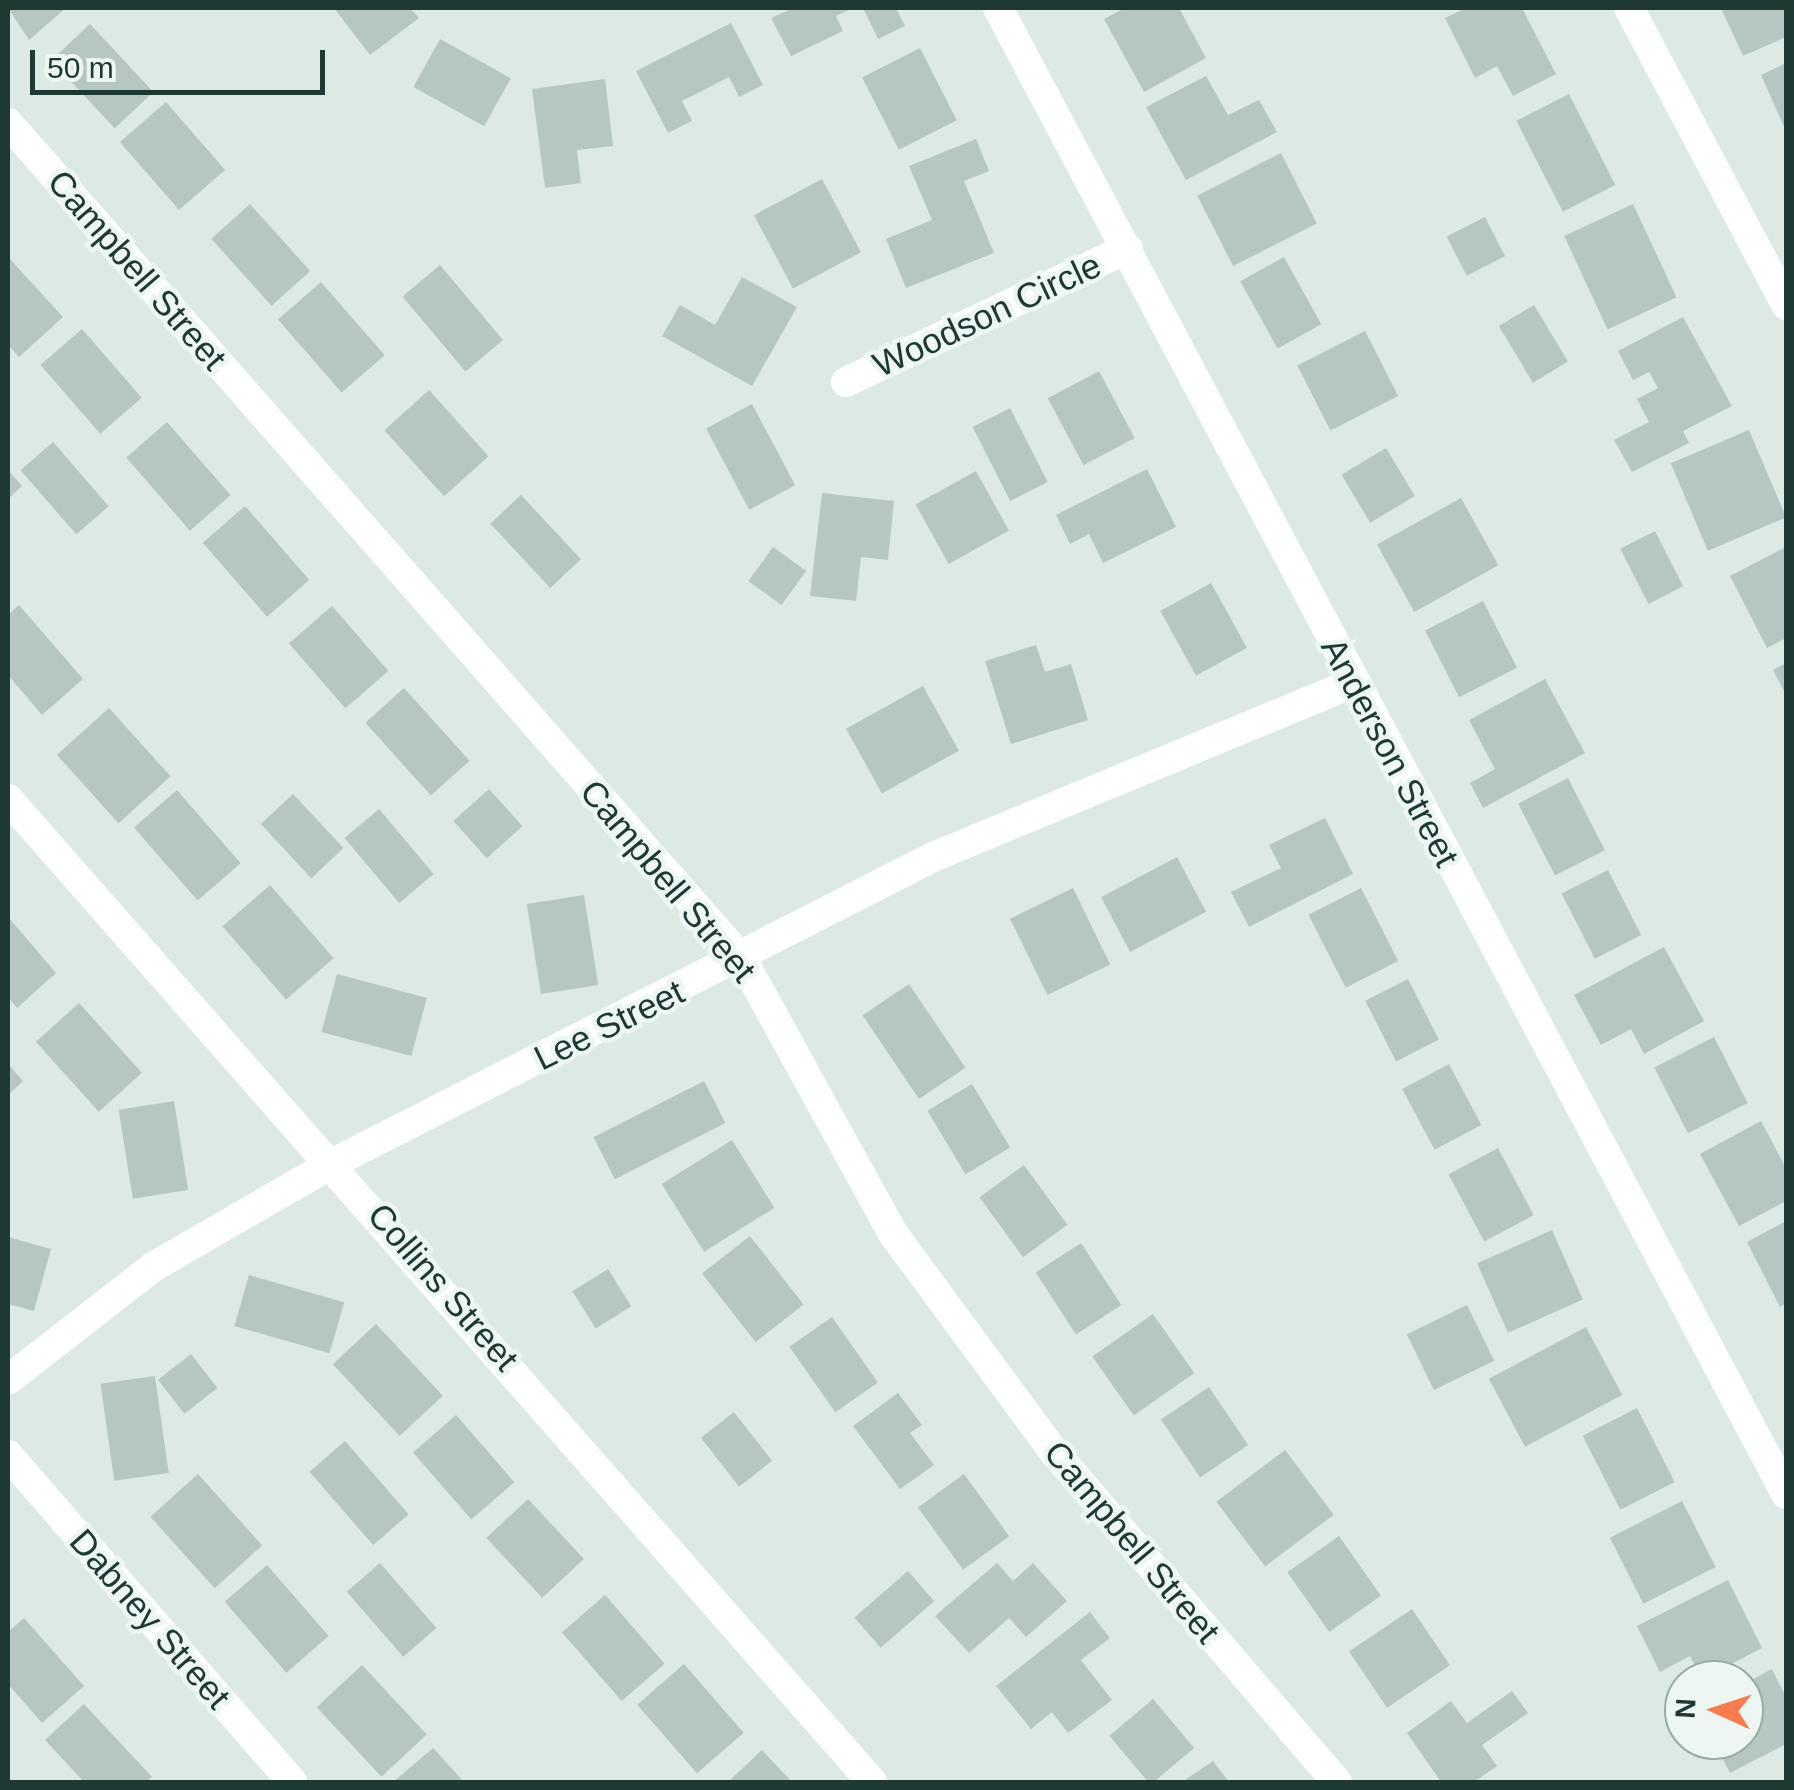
<!DOCTYPE html>
<html>
<head>
<meta charset="utf-8">
<style>
	body { margin:0 }
	#map { position:relative; width:1794px; height:1790px; overflow:hidden; background:#ddeae4; font-family:Helvetica,sans-serif }
	div>[style] { position:absolute }
	[style*='--x'] { left:calc(var(--x)*1px); top:calc(var(--y)*1px); width:calc(var(--w)*1px); rotate:calc(var(--a)*1deg) }
	.building>* { inset:0; background:#b5c7c0; transform-origin:0 0 }
	.minor>* { height:30px; margin:-15px; padding:0 15px; transform-origin:15px; border-radius:15px; background:#fff }
	span { translate:-50% -50%; white-space:nowrap; text-align:center; line-height:1.15; -webkit-text-stroke:9px #edf6f2; paint-order:stroke }
	.street-label { font-size:35px; color:#1e3933 }
	.frame { position:absolute; inset:0; border:10px solid #1e3933; pointer-events:none }
	.north { position:absolute; left:1664px; top:1660px; width:100px; height:100px; box-sizing:border-box; background:#edf6f2; border:2px solid #9aaaa6; border-radius:50%; rotate:273deg; font-size:28px; font-weight:700; line-height:40px; text-align:center; color:#1e3933 }
	.north::after { content:''; display:block; margin:auto; width:35px; height:45px; background:#f87c4d; clip-path:polygon(50% 0,100% 100%,50% 72%,0 100%) }
	.scale { position:absolute; left:30px; top:50px; width:295px; height:45px; box-sizing:border-box; border:5px solid #1e3933; border-top:0; padding-left:12px; font-size:30px; line-height:35px; white-space:nowrap; color:#1e3933; -webkit-text-stroke:8px #edf6f2; paint-order:stroke }
</style>
</head>
<body>
<div id="map">
	<div class="building">
		<i style="clip-path:polygon(8px 8px,66px 8px,29px 40px)"></i>
		<i style="clip-path:polygon(334px 8px,410px 8px,419px 18px,370px 55px)"></i>
		<i style="clip-path:polygon(793px 8px,853px 8px,836px 16px,843px 31px,791px 56px,771px 18px)"></i>
		<i style="clip-path:polygon(863px 8px,896px 8px,905px 26px,878px 39px)"></i>
		<i style="clip-path:polygon(1125px 8px,1179px 8px,1206px 58px,1144px 92px,1104px 19px)"></i>
		<i style="clip-path:polygon(1466px 8px,1522px 8px,1556px 74px,1513px 96px,1497px 66px,1475px 78px,1445px 18px)"></i>
		<i style="clip-path:polygon(1721px 8px,1786px 8px,1786px 37px,1743px 56px)"></i>
		<i style="clip-path:polygon(731px 23px,763px 85px,739px 97px,729px 77px,682px 101px,692px 121px,668px 133px,636px 71px)"></i>
		<i style="left:90px;top:24px;width:93px;height:53px;rotate:47deg"></i>
		<i style="left:440px;top:39px;width:81px;height:55px;rotate:29deg"></i>
		<i style="left:920px;top:48px;width:81px;height:65px;rotate:63deg"></i>
		<i style="clip-path:polygon(1786px 63px,1786px 131px,1761px 75px)"></i>
		<i style="clip-path:polygon(1206px 76px,1228px 115px,1259px 100px,1277px 132px,1186px 180px,1146px 107px)"></i>
		<i style="clip-path:polygon(605px 79px,613px 146px,577px 150px,581px 183px,545px 188px,532px 89px)"></i>
		<i style="left:1569px;top:94px;width:102px;height:59px;rotate:63deg"></i>
		<i style="left:166px;top:102px;width:90px;height:61px;rotate:49deg"></i>
		<i style="clip-path:polygon(976px 139px,989px 171px,964px 181px,994px 253px,906px 288px,886px 239px,932px 220px,909px 166px)"></i>
		<i style="left:1281px;top:153px;width:79px;height:94px;rotate:63deg"></i>
		<i style="left:822px;top:179px;width:83px;height:77px;rotate:62deg"></i>
		<i style="left:250px;top:204px;width:90px;height:52px;rotate:48deg"></i>
		<i style="left:1633px;top:204px;width:103px;height:76px;rotate:65deg"></i>
		<i style="left:1485px;top:217px;width:44px;height:43px;rotate:63deg"></i>
		<i style="clip-path:polygon(8px 257px,63px 317px,19px 357px,8px 345px)"></i>
		<i style="left:1284px;top:257px;width:77px;height:50px;rotate:61deg"></i>
		<i style="left:440px;top:265px;width:98px;height:49px;rotate:50deg"></i>
		<i style="clip-path:polygon(742px 277px,797px 307px,752px 386px,662px 336px,680px 305px,715px 325px)"></i>
		<i style="left:321px;top:282px;width:97px;height:57px;rotate:49deg"></i>
		<i style="left:1534px;top:305px;width:66px;height:41px;rotate:59deg"></i>
		<i style="clip-path:polygon(1683px 317px,1732px 406px,1683px 431px,1689px 443px,1632px 472px,1614px 440px,1649px 422px,1637px 399px,1658px 388px,1649px 372px,1633px 380px,1618px 351px)"></i>
		<i style="left:82px;top:329px;width:91px;height:55px;rotate:49deg"></i>
		<i style="left:1365px;top:331px;width:73px;height:76px;rotate:63deg"></i>
		<i style="left:1099px;top:371px;width:76px;height:58px;rotate:62deg"></i>
		<i style="left:429px;top:390px;width:89px;height:60px;rotate:48deg"></i>
		<i style="left:752px;top:404px;width:92px;height:52px;rotate:62deg"></i>
		<i style="left:1010px;top:408px;width:83px;height:42px;rotate:63deg"></i>
		<i style="left:167px;top:422px;width:97px;height:54px;rotate:49deg"></i>
		<i style="left:1749px;top:430px;width:95px;height:85px;rotate:67deg"></i>
		<i style="left:53px;top:442px;width:85px;height:43px;rotate:49deg"></i>
		<i style="left:1386px;top:448px;width:56px;height:52px;rotate:59deg"></i>
		<i style="clip-path:polygon(1147px 469px,1176px 527px,1103px 563px,1089px 534px,1070px 544px,1056px 515px)"></i>
		<i style="clip-path:polygon(8px 470px,22px 486px,8px 499px)"></i>
		<i style="left:976px;top:471px;width:68px;height:69px;rotate:61deg"></i>
		<i style="clip-path:polygon(822px 493px,894px 501px,888px 560px,861px 557px,856px 601px,810px 596px)"></i>
		<i style="left:521px;top:495px;width:88px;height:42px;rotate:47deg"></i>
		<i style="left:1461px;top:498px;width:77px;height:96px;rotate:61deg"></i>
		<i style="left:245px;top:506px;width:98px;height:56px;rotate:49deg"></i>
		<i style="left:1655px;top:531px;width:62px;height:39px;rotate:63deg"></i>
		<i style="left:773px;top:547px;width:41px;height:42px;rotate:36deg"></i>
		<i style="clip-path:polygon(1786px 547px,1786px 638px,1767px 648px,1730px 576px)"></i>
		<i style="left:1211px;top:583px;width:74px;height:58px;rotate:61deg"></i>
		<i style="left:1483px;top:601px;width:75px;height:65px;rotate:63deg"></i>
		<i style="clip-path:polygon(19px 605px,83px 679px,42px 715px,8px 675px,8px 615px)"></i>
		<i style="left:332px;top:606px;width:86px;height:57px;rotate:49deg"></i>
		<i style="clip-path:polygon(1036px 645px,1045px 672px,1071px 664px,1088px 720px,1011px 744px,985px 661px)"></i>
		<i style="clip-path:polygon(1786px 663px,1786px 695px,1773px 670px)"></i>
		<i style="clip-path:polygon(1545px 679px,1585px 753px,1483px 808px,1470px 783px,1495px 769px,1469px 720px)"></i>
		<i style="left:923px;top:686px;width:74px;height:88px;rotate:61deg"></i>
		<i style="left:404px;top:688px;width:98px;height:52px;rotate:48deg"></i>
		<i style="left:109px;top:708px;width:92px;height:70px;rotate:48deg"></i>
		<i style="left:1568px;top:778px;width:81px;height:56px;rotate:63deg"></i>
		<i style="left:489px;top:789px;width:50px;height:48px;rotate:48deg"></i>
		<i style="left:177px;top:790px;width:97px;height:57px;rotate:49deg"></i>
		<i style="left:293px;top:794px;width:74px;height:44px;rotate:47deg"></i>
		<i style="left:379px;top:809px;width:85px;height:45px;rotate:50deg"></i>
		<i style="clip-path:polygon(1325px 818px,1353px 874px,1249px 927px,1231px 892px,1281px 868px,1269px 845px)"></i>
		<i style="left:1177px;top:857px;width:62px;height:86px;rotate:62deg"></i>
		<i style="left:1608px;top:870px;width:73px;height:52px;rotate:63deg"></i>
		<i style="left:270px;top:885px;width:97px;height:63px;rotate:49deg"></i>
		<i style="left:1073px;top:888px;width:85px;height:70px;rotate:64deg"></i>
		<i style="left:1361px;top:888px;width:82px;height:59px;rotate:63deg"></i>
		<i style="left:584px;top:895px;width:91px;height:58px;rotate:81deg"></i>
		<i style="clip-path:polygon(8px 917px,56px 973px,17px 1008px,8px 997px)"></i>
		<i style="clip-path:polygon(1664px 947px,1704px 1021px,1644px 1054px,1631px 1029px,1601px 1045px,1574px 995px)"></i>
		<i style="left:337px;top:974px;width:93px;height:60px;rotate:15deg"></i>
		<i style="left:1408px;top:979px;width:68px;height:48px;rotate:63deg"></i>
		<i style="left:909px;top:984px;width:101px;height:56px;rotate:56deg"></i>
		<i style="left:79px;top:1003px;width:94px;height:58px;rotate:48deg"></i>
		<i style="left:1714px;top:1037px;width:74px;height:67px;rotate:63deg"></i>
		<i style="clip-path:polygon(8px 1064px,23px 1081px,8px 1095px)"></i>
		<i style="left:1449px;top:1064px;width:69px;height:53px;rotate:62deg"></i>
		<i style="left:704px;top:1081px;width:47px;height:124px;rotate:63deg"></i>
		<i style="left:972px;top:1084px;width:74px;height:52px;rotate:59deg"></i>
		<i style="left:174px;top:1101px;width:90px;height:56px;rotate:81deg"></i>
		<i style="clip-path:polygon(1761px 1121px,1786px 1168px,1786px 1201px,1739px 1226px,1700px 1154px)"></i>
		<i style="left:732px;top:1140px;width:80px;height:83px;rotate:58deg"></i>
		<i style="left:1498px;top:1148px;width:76px;height:56px;rotate:62deg"></i>
		<i style="left:1024px;top:1165px;width:74px;height:55px;rotate:54deg"></i>
		<i style="clip-path:polygon(1786px 1221px,1786px 1303px,1780px 1307px,1747px 1242px)"></i>
		<i style="left:1552px;top:1230px;width:76px;height:82px;rotate:66deg"></i>
		<i style="left:750px;top:1236px;width:87px;height:61px;rotate:52deg"></i>
		<i style="clip-path:polygon(8px 1237px,51px 1249px,34px 1311px,8px 1304px)"></i>
		<i style="left:1081px;top:1243px;width:74px;height:54px;rotate:57deg"></i>
		<i style="left:608px;top:1269px;width:44px;height:42px;rotate:58deg"></i>
		<i style="left:249px;top:1275px;width:99px;height:53px;rotate:16deg"></i>
		<i style="left:1467px;top:1305px;width:62px;height:67px;rotate:64deg"></i>
		<i style="left:1153px;top:1314px;width:72px;height:74px;rotate:55deg"></i>
		<i style="left:832px;top:1317px;width:80px;height:52px;rotate:55deg"></i>
		<i style="left:376px;top:1324px;width:98px;height:59px;rotate:47deg"></i>
		<i style="left:1586px;top:1327px;width:77px;height:110px;rotate:62deg"></i>
		<i style="left:191px;top:1354px;width:43px;height:42px;rotate:52deg"></i>
		<i style="left:155px;top:1376px;width:98px;height:55px;rotate:82deg"></i>
		<i style="left:1209px;top:1387px;width:70px;height:58px;rotate:56deg"></i>
		<i style="clip-path:polygon(898px 1393px,922px 1425px,910px 1433px,934px 1465px,900px 1489px,853px 1426px)"></i>
		<i style="left:1637px;top:1408px;width:83px;height:61px;rotate:63deg"></i>
		<i style="left:734px;top:1412px;width:62px;height:42px;rotate:52deg"></i>
		<i style="left:456px;top:1415px;width:89px;height:57px;rotate:49deg"></i>
		<i style="left:345px;top:1441px;width:97px;height:47px;rotate:49deg"></i>
		<i style="left:1285px;top:1450px;width:81px;height:86px;rotate:53deg"></i>
		<i style="left:198px;top:1474px;width:96px;height:64px;rotate:48deg"></i>
		<i style="left:964px;top:1474px;width:77px;height:57px;rotate:54deg"></i>
		<i style="left:528px;top:1499px;width:82px;height:57px;rotate:47deg"></i>
		<i style="left:1682px;top:1501px;width:74px;height:81px;rotate:63deg"></i>
		<i style="left:1339px;top:1536px;width:73px;height:63px;rotate:55deg"></i>
		<i style="left:380px;top:1563px;width:86px;height:44px;rotate:49deg"></i>
		<i style="clip-path:polygon(997px 1563px,1013px 1581px,1033px 1563px,1067px 1601px,1026px 1637px,1009px 1618px,969px 1653px,935px 1616px)"></i>
		<i style="left:267px;top:1565px;width:94px;height:56px;rotate:49deg"></i>
		<i style="left:908px;top:1571px;width:40px;height:71px;rotate:49deg"></i>
		<i style="clip-path:polygon(1728px 1580px,1762px 1648px,1702px 1679px,1690px 1656px,1660px 1672px,1637px 1626px)"></i>
		<i style="left:605px;top:1595px;width:91px;height:57px;rotate:49deg"></i>
		<i style="left:1412px;top:1609px;width:68px;height:76px;rotate:56deg"></i>
		<i style="clip-path:polygon(1090px 1612px,1110px 1638px,1081px 1660px,1112px 1700px,1068px 1733px,1052px 1712px,1031px 1729px,996px 1686px)"></i>
		<i style="clip-path:polygon(24px 1618px,84px 1686px,42px 1723px,8px 1684px,8px 1632px)"></i>
		<i style="left:684px;top:1664px;width:91px;height:62px;rotate:49deg"></i>
		<i style="left:362px;top:1665px;width:95px;height:62px;rotate:47deg"></i>
		<i style="clip-path:polygon(1772px 1669px,1786px 1697px,1786px 1744px,1730px 1773px,1713px 1740px,1744px 1740px,1744px 1684px)"></i>
		<i style="clip-path:polygon(1512px 1691px,1528px 1713px,1482px 1745px,1497px 1766px,1474px 1782px,1441px 1782px,1407px 1733px,1451px 1701px,1467px 1723px)"></i>
		<i style="left:1153px;top:1699px;width:64px;height:57px;rotate:50deg"></i>
		<i style="clip-path:polygon(84px 1704px,152px 1777px,146px 1782px,84px 1782px,45px 1740px)"></i>
		<i style="clip-path:polygon(433px 1748px,464px 1782px,393px 1782px)"></i>
		<i style="clip-path:polygon(762px 1750px,792px 1782px,728px 1782px)"></i>
		<i style="clip-path:polygon(1213px 1761px,1229px 1782px,1182px 1782px)"></i>
	</div>
	<div class="minor">
		<i style="--x:998;--y:8;--w:1682;--a:62.06"></i>
		<i style="--x:1629;--y:8;--w:336;--a:62.1"></i>
		<i style="--x:8;--y:123;--w:1112;--a:48.72"></i>
		<i style="--x:742;--y:959;--w:315;--a:61.2"></i>
		<i style="--x:894;--y:1235;--w:270;--a:53.6"></i>
		<i style="--x:1054;--y:1452;--w:435;--a:49.4"></i>
		<i style="--x:846;--y:382;--w:312;--a:-25.4"></i>
		<i style="--x:8;--y:799;--w:1309;--a:48.69"></i>
		<i style="--x:8;--y:1380;--w:184;--a:-37.9"></i>
		<i style="--x:153;--y:1267;--w:210;--a:-30"></i>
		<i style="--x:335;--y:1162;--w:671;--a:-27.02"></i>
		<i style="--x:933;--y:857;--w:455;--a:-22.5"></i>
		<i style="--x:8;--y:1455;--w:433;--a:49"></i>
	</div>
	<div class="street-label">
		<span style="left:137px;top:270px;rotate:49deg">Campbell Street</span>
		<span style="left:987px;top:315px;rotate:-25deg">Woodson Circle</span>
		<span style="left:1390px;top:752px;rotate:62deg">Anderson Street</span>
		<span style="left:668px;top:881px;rotate:50deg">Campbell Street</span>
		<span style="left:609px;top:1025px;rotate:-26deg">Lee Street</span>
		<span style="left:443px;top:1287px;rotate:49deg">Collins Street</span>
		<span style="left:1132px;top:1542px;rotate:50deg">Campbell Street</span>
		<span style="left:150px;top:1619px;rotate:49deg">Dabney Street</span>
	</div>
	<div class="frame"></div>
	<div class="north">N</div>
	<div class="scale">50 m</div>
</div>
</body>
</html>
